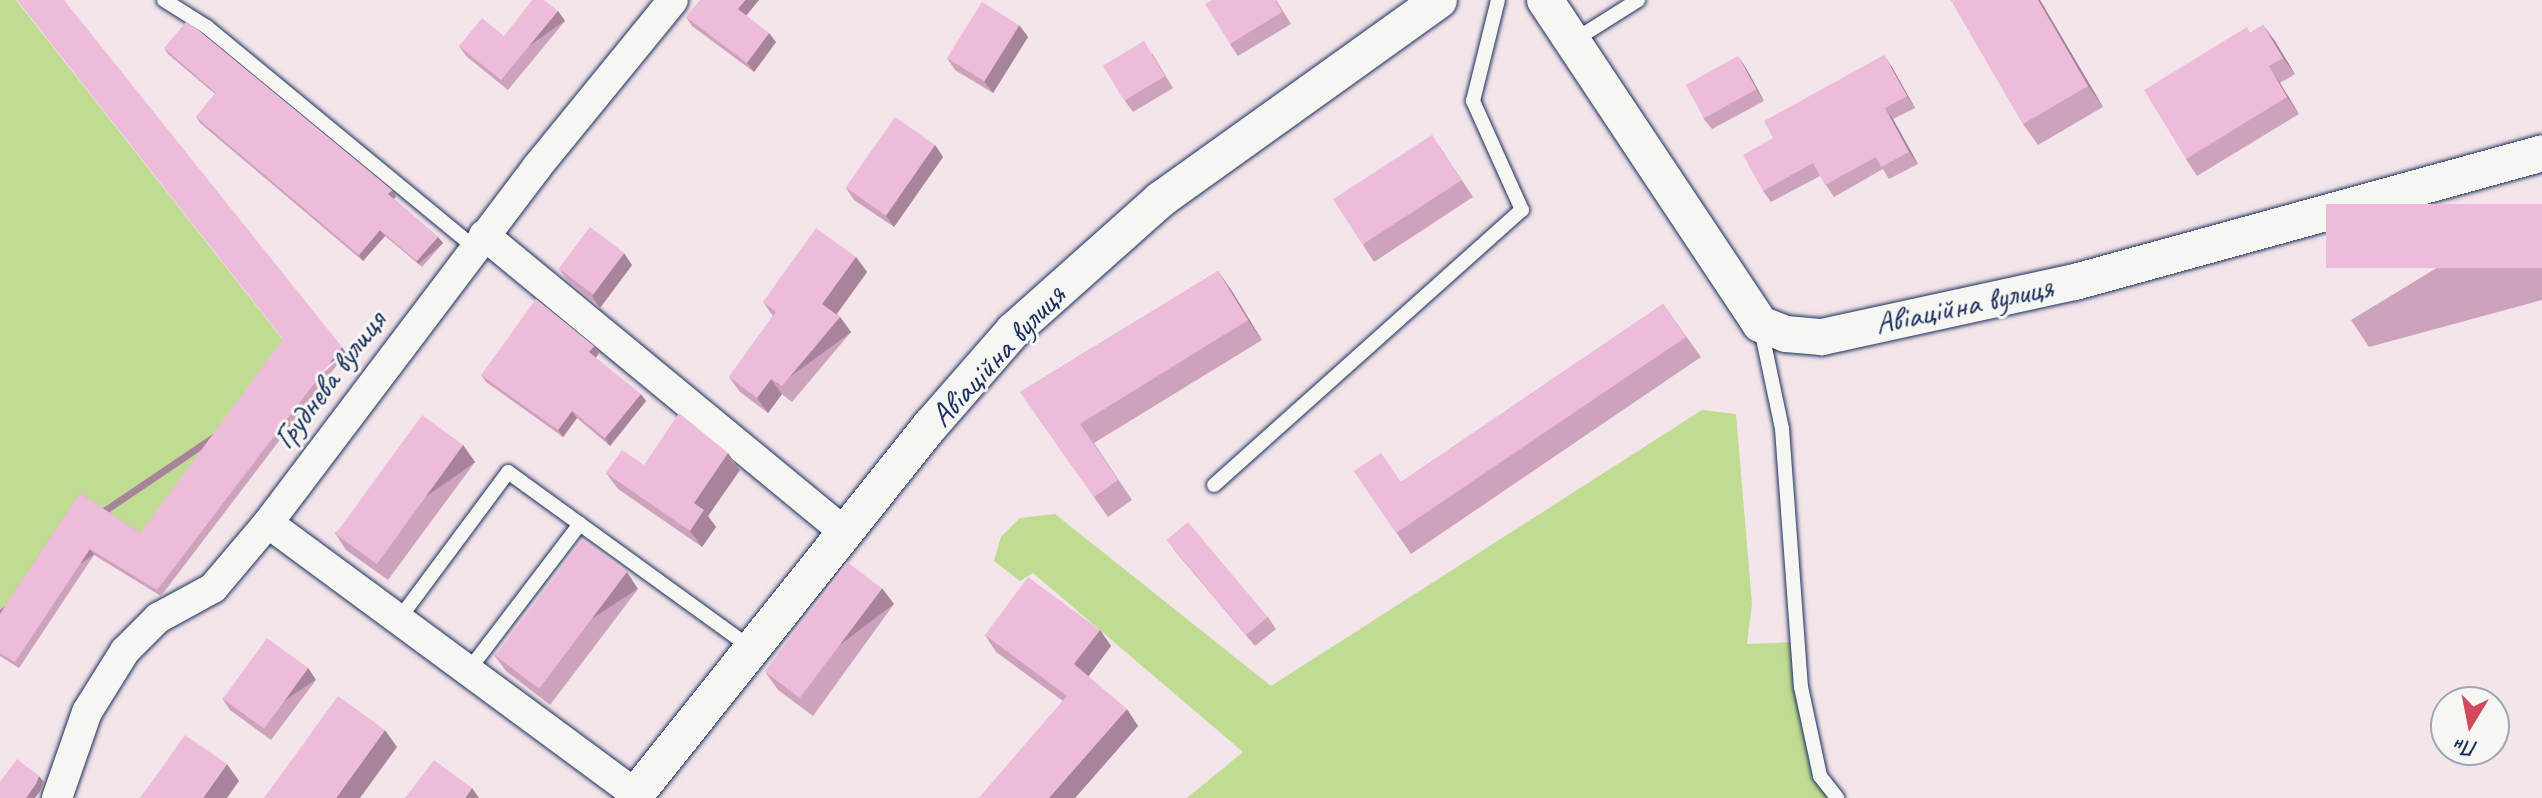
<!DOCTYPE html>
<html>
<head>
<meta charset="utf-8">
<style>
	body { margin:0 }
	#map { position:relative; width:2542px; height:798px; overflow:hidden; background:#f4e5eb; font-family:Caveat,sans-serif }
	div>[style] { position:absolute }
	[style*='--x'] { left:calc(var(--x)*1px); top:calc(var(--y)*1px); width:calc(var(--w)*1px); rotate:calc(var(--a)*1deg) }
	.green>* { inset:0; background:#c0db92 }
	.roads { filter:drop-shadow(0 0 2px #1b2f5e) drop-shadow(0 0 2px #1b2f5e) }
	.service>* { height:14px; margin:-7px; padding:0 7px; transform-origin:7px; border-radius:7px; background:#f6f6f2 }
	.minor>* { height:30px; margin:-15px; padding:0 15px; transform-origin:15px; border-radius:15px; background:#f6f6f2 }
	.tertiary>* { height:36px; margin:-18px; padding:0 18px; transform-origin:18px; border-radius:18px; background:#f6f6f2 }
	.wall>* { inset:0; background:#cda2bc }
	.shaded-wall>* { inset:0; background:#a78499; transform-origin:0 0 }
	.building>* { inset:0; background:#eebcdb; transform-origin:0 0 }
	span { translate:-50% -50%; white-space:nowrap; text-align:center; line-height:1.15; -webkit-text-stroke:6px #f6f6f2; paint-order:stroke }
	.street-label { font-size:32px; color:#1b2f5e }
	.north { position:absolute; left:2430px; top:686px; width:80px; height:80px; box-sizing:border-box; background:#f6f6f2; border:2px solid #9ea6b7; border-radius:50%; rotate:190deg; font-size:22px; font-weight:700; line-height:32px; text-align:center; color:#1b2f5e }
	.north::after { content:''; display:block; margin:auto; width:28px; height:36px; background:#d1495b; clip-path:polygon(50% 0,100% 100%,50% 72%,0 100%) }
</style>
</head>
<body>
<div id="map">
	<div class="green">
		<i style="clip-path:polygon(0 0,16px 0,287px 345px,144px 539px,84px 500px,0 627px)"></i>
		<i style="clip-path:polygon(1702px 410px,1736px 414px,1752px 604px,1747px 644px,1797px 642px,1820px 776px,1837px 798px,1187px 798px,1243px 752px,1033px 573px,1020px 581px,994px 561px,1001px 537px,1020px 518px,1055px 514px,1271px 686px)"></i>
	</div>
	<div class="roads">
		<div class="service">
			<i style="--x:164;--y:0;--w:51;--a:32.1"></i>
			<i style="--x:207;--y:27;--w:347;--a:39.5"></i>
			<i style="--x:1573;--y:41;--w:77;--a:-32.2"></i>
			<i style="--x:1761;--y:329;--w:102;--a:78.1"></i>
			<i style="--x:1782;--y:429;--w:259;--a:85.8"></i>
			<i style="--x:1801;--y:687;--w:91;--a:77.9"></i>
			<i style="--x:1820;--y:776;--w:28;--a:52"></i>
			<i style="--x:1214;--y:485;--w:413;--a:-41.8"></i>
			<i style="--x:1522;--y:210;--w:120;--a:-114.2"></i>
			<i style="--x:1473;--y:101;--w:104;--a:-76.1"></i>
			<i style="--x:399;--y:619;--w:183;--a:-53.4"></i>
			<i style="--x:508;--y:472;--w:300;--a:35.9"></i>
			<i style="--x:468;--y:671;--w:185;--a:-52.7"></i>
		</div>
		<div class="minor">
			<i style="--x:484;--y:235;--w:468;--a:39.5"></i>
			<i style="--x:268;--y:523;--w:457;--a:36.4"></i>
			<i style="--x:57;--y:798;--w:91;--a:-70.8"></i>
			<i style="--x:87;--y:712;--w:72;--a:-58.1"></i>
			<i style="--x:125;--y:651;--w:47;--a:-45"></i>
			<i style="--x:158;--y:618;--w:63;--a:-28.6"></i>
			<i style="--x:213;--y:588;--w:85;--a:-49.8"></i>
			<i style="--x:268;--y:523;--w:446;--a:-52.9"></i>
			<i style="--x:537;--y:167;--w:215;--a:-50.8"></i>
		</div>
		<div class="tertiary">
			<i style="--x:1545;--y:0;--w:389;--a:56.4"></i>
			<i style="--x:1760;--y:324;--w:28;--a:21"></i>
			<i style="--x:1786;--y:334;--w:36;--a:5"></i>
			<i style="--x:1822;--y:337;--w:259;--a:-12.3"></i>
			<i style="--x:2075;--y:282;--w:484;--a:-15.4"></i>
			<i style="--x:633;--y:798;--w:477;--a:-51.4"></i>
			<i style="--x:931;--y:425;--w:125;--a:-48.9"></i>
			<i style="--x:1013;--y:331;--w:197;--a:-41.7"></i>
			<i style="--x:1160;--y:200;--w:343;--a:-35.6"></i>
		</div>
	</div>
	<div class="wall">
		<i style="clip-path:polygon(759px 0,746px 16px,776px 42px,754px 72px,692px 26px,686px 17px)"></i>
		<i style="clip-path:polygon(1276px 0,1291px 24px,1238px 56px,1230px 44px)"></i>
		<i style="clip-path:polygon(1951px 0,2040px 0,2103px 107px,2038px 145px,2023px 124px)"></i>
		<i style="clip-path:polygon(558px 11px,565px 21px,508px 90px,466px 56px,459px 46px,504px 36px)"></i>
		<i style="clip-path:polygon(1019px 25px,1028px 37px,993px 93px,955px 70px,947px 58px)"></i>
		<i style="clip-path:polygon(2263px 25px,2295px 74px,2280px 83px,2299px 114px,2197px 176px,2186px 159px,2250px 33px)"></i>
		<i style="clip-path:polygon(164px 48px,396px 196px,394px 199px,438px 237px,443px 243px,422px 267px,385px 236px,363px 261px,200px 123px,196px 117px,215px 94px,168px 54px)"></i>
		<i style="clip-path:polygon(1152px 53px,1173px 88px,1133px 112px,1125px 101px)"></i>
		<i style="clip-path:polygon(1892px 67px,1915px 108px,1893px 119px,1918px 164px,1889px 179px,1883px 169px,1834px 197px,1820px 176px,1771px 202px,1763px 191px,1773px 138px)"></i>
		<i style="clip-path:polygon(1746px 68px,1764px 101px,1712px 129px,1703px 118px)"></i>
		<i style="clip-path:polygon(1432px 135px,1473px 197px,1374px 262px,1363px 245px)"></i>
		<i style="clip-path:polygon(935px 145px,943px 157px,894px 227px,854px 200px,846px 188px)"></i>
		<i style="clip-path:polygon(2542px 204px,2542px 300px,2369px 347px,2351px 320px)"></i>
		<i style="clip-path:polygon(856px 257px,867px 272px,837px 314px,840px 317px,851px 332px,792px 402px,782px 394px,768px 413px,740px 392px,729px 377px,773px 316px,763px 302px)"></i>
		<i style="clip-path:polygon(632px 265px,600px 308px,567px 280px,559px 269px)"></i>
		<i style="clip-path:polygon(1218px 271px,1262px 340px,1094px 443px,1132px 500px,1108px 517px,1020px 392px)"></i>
		<i style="clip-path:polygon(1663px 304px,1701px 357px,1411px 554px,1354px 471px,1401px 482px)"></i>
		<i style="clip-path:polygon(594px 346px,599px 353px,596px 358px,646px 401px,610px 446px,577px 418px,563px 437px,486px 382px,481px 375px)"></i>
		<i style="clip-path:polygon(346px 353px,161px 596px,94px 555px,19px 668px,0 656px,0 614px,80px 493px,140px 533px)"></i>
		<i style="clip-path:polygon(463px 445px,475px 462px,388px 580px,346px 550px,335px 533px)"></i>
		<i style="clip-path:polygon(728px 453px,740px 470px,708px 516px,716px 527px,702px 547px,618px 489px,606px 473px,644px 465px)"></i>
		<i style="clip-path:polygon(1167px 540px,1268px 617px,1276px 629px,1255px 646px,1175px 551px)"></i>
		<i style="clip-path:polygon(638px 589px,550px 705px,506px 671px,494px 655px)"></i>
		<i style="clip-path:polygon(894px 604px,813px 716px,778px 690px,766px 673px)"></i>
		<i style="clip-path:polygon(1100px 630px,1111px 646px,1088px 676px,1138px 726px,1075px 798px,979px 798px,1063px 701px,996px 652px,985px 635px)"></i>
		<i style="clip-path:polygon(308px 668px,316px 680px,271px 740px,230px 710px,222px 698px)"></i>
	</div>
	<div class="shaded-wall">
		<i style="clip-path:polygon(745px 0,759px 0,744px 18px,738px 9px)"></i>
		<i style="clip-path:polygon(2038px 0,2040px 0,2103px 107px,2088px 86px)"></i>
		<i style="left:558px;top:11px;width:12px;height:89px;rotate:55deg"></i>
		<i style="clip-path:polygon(1019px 25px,1028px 37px,993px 93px,984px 81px)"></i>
		<i style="clip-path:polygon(2263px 25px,2275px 41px,2295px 74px,2283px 58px)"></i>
		<i style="clip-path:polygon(769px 33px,776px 42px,754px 72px,747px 63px)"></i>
		<i style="clip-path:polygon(1884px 55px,1892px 67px,1915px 108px,1907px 96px)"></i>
		<i style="clip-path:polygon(1738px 56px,1746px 68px,1764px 101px,1756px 89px)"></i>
		<i style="clip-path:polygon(2269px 66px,2280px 83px,2299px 114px,2287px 97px)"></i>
		<i style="clip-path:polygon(1885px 108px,1893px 119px,1918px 164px,1909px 152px)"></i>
		<i style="clip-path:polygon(935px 145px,943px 157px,894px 227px,886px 216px)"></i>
		<i style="clip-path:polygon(392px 190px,396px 196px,393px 200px,388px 194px)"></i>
		<i style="clip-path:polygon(380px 230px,385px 236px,363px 261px,359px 255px)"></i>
		<i style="left:438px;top:237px;width:8px;height:32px;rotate:50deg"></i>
		<i style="clip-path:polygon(624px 253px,632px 265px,600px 308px,592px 296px)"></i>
		<i style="clip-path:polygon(856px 257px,867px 272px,833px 319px,822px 304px)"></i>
		<i style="clip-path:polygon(1218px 271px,1232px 291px,1262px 340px,1248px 320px)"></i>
		<i style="left:840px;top:317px;width:19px;height:90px;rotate:54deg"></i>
		<i style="clip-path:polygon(594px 346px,599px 353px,594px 360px,589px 352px)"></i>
		<i style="left:342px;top:347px;width:7px;height:305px;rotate:56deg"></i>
		<i style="clip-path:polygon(771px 379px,782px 394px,768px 413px,757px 398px)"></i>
		<i style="clip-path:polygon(641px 394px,646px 401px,610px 446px,605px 438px)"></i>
		<i style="clip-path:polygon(572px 411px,577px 418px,563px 437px,558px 430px)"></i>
		<i style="left:463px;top:445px;width:21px;height:147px;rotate:55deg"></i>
		<i style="clip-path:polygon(728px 453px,740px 470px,708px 516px,716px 527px,702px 547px,690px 531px,694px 503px)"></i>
		<i style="left:90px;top:549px;width:7px;height:136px;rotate:56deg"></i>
		<i style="left:627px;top:572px;width:20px;height:146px;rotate:57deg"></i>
		<i style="left:882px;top:588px;width:20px;height:137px;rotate:53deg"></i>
		<i style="clip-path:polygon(1100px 630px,1111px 646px,1085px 681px,1074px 664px)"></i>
		<i style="left:308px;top:668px;width:14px;height:75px;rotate:56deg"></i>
		<i style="clip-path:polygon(1127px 709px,1138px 726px,1075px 798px,1049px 798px)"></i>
		<i style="clip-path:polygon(385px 730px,397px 747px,360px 798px,336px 798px)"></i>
		<i style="clip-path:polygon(227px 764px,239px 781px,227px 798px,203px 798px)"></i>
		<i style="clip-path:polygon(39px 776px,44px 782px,41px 790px,35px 798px,26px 798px)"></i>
		<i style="clip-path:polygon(472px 788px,479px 798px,465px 798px)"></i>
	</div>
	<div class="building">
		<i style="clip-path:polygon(17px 0,64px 0,342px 347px,157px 590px,90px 549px,15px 662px,0 653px,0 614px,80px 493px,140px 533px,283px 339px)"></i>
		<i style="clip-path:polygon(532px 0,544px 0,558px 11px,501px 80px,459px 46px,482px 18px,504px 36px)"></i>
		<i style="clip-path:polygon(700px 0,745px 0,738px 9px,769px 33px,747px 63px,686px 17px)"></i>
		<i style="clip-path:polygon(1212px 0,1275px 0,1282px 12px,1230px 44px,1205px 4px)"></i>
		<i style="clip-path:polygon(1951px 0,2038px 0,2088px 86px,2023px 124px)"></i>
		<i style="left:982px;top:2px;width:44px;height:66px;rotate:32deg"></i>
		<i style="clip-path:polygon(186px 22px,197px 29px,392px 190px,388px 194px,438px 237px,417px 261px,380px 230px,359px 255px,196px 117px,216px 93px,164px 48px)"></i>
		<i style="clip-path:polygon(2263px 25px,2283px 58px,2269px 66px,2287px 97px,2186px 159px,2144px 90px,2247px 27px,2250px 33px)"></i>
		<i style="left:1144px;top:41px;width:41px;height:48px;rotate:59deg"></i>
		<i style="clip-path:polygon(1884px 55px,1907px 96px,1885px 108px,1909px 152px,1881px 167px,1876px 157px,1825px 185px,1813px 163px,1763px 191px,1743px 155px,1773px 138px,1764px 121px)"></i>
		<i style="left:1738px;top:56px;width:38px;height:60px;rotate:61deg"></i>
		<i style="left:895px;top:117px;width:49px;height:86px;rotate:35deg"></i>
		<i style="left:1432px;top:135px;width:54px;height:118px;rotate:57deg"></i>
		<i style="left:2542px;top:204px;width:64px;height:216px;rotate:90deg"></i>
		<i style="left:590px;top:227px;width:43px;height:52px;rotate:37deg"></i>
		<i style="clip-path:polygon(816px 228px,856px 257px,822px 304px,840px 317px,782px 386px,771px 379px,757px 398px,729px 377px,776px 312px,763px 302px)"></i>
		<i style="clip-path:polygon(1218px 271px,1248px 320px,1080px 424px,1118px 480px,1094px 497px,1020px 392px)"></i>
		<i style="clip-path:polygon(536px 299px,594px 346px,589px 352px,641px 394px,605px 438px,572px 411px,558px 430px,481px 375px)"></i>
		<i style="clip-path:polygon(1663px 304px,1686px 337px,1396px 533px,1354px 471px,1381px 453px,1401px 482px)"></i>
		<i style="clip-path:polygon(679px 413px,728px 453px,694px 503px,704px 510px,690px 531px,606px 473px,622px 450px,644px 465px)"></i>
		<i style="left:422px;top:415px;width:51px;height:147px;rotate:36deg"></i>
		<i style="left:1188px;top:522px;width:124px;height:28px;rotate:50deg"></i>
		<i style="left:583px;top:539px;width:55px;height:146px;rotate:37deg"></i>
		<i style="left:847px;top:562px;width:44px;height:137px;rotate:37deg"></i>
		<i style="clip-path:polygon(1028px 577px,1100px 630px,1074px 664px,1127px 709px,1049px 798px,979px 798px,1067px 696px,985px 635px)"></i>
		<i style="left:267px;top:638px;width:51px;height:75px;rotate:36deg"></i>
		<i style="clip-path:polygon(338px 696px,385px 730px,336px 798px,264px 798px)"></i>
		<i style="clip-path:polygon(185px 735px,227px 764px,203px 798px,140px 798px)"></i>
		<i style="clip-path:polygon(17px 759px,39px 776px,36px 784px,26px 798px,0 798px,0 782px)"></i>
		<i style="clip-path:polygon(434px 760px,472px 788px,465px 798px,405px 798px)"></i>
	</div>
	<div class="street-label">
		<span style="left:1964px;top:306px;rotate:-12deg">Авіаційна вулиця</span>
		<span style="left:998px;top:356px;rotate:-47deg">Авіаційна вулиця</span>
		<span style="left:330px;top:380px;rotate:-53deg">Груднева вулиця</span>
	</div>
	<div class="north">Пн</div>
</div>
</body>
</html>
